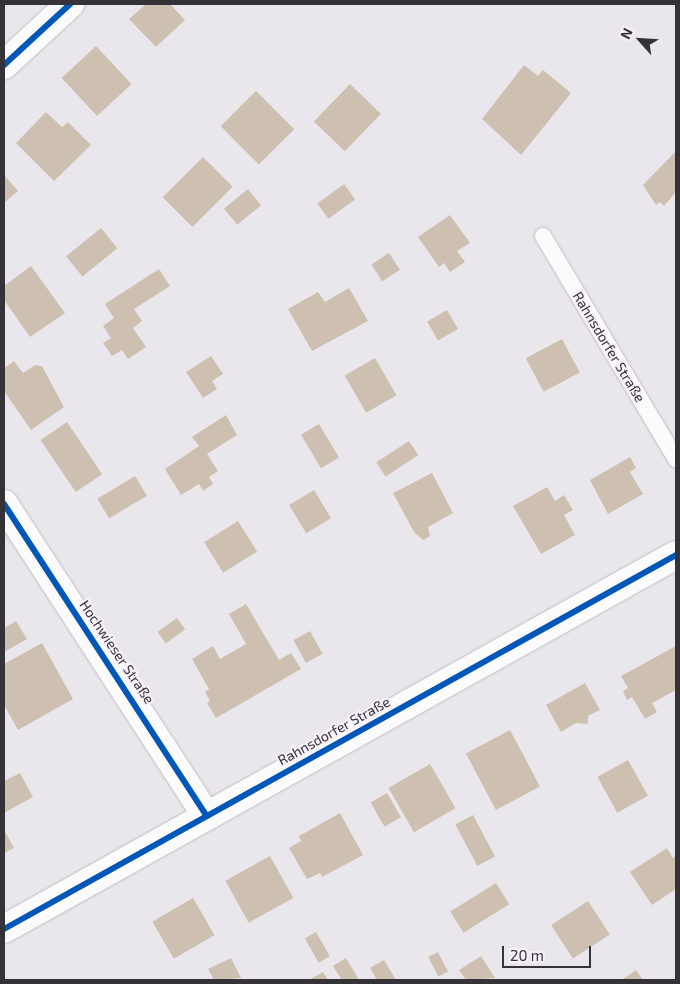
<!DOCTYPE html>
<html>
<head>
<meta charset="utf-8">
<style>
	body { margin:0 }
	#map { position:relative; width:680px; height:984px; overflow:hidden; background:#eae7ec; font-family:"Exo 2",sans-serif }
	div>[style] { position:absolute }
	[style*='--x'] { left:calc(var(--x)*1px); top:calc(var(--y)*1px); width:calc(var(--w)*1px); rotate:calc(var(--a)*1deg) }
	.building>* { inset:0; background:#cdc0b1; transform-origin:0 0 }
	.roads { filter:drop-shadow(0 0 1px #c1bec3) drop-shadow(0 0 1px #c1bec3) }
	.service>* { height:16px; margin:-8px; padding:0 8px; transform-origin:8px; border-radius:8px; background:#fcfbfc }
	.minor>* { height:28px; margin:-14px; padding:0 14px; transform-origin:14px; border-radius:14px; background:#fcfbfc }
	.tertiary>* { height:28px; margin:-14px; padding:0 14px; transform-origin:14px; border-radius:14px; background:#fcfbfc }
	.cycleway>* { height:6px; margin:-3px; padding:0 3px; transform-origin:3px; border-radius:3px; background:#0057b8 }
	span { translate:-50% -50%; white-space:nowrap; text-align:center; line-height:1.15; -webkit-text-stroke:4px #f7f1fc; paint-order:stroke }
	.street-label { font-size:14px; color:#353337 }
	.frame { position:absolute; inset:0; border:5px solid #353337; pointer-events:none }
	.north { position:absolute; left:615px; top:15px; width:50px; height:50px; -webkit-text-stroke:4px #f7f1fc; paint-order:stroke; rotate:296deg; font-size:14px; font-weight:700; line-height:20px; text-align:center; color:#353337 }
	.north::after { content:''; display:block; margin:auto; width:18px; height:22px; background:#353337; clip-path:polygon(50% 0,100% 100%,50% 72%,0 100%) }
	.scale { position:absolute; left:502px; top:946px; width:89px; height:22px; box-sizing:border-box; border:2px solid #353337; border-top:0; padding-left:6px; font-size:15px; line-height:18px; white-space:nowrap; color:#353337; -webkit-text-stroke:4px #f7f1fc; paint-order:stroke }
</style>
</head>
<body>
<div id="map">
	<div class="building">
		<i style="clip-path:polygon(146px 4px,170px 4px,185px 20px,156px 47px,129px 19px)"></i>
		<i style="left:96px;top:46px;width:52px;height:47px;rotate:47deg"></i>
		<i style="clip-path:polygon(524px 65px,538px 76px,543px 70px,571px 93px,521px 155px,482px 119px)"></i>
		<i style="left:350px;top:84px;width:43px;height:52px;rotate:44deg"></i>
		<i style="left:256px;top:91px;width:54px;height:50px;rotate:45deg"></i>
		<i style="clip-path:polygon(46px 112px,62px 127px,68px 122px,91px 145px,54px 181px,16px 143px)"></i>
		<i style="clip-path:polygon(676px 151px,676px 192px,664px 206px,660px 202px,656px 205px,643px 185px)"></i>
		<i style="left:203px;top:157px;width:42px;height:57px;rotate:45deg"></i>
		<i style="clip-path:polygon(4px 175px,18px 191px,4px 203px)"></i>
		<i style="left:344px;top:184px;width:19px;height:33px;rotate:54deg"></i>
		<i style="left:248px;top:189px;width:21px;height:31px;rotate:51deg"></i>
		<i style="clip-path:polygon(450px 215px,470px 243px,457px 251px,465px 262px,450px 272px,444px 263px,439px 267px,418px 237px)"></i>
		<i style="left:101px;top:228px;width:26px;height:45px;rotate:51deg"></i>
		<i style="left:389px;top:253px;width:20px;height:21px;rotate:57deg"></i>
		<i style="clip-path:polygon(31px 266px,65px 313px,30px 337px,4px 300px,4px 286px)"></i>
		<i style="clip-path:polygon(159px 269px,170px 286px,134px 309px,142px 321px,133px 328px,146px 347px,128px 359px,122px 350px,112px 356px,103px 343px,111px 338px,103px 326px,114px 318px,105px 304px)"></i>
		<i style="clip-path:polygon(349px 288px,368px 321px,312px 351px,288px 309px,318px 292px,325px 302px)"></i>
		<i style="left:447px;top:310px;width:22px;height:23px;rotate:60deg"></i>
		<i style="left:562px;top:339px;width:38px;height:41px;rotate:62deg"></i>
		<i style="clip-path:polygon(211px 356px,223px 374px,212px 381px,217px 389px,203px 398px,186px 372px)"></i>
		<i style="left:375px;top:358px;width:43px;height:35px;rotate:60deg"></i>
		<i style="clip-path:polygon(14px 361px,23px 373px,35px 365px,42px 366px,64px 407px,31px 430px,4px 391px,4px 368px)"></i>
		<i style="clip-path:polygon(226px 415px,237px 435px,207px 454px,218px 471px,209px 477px,213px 484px,203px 491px,199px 484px,181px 495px,165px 469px,199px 446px,192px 437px)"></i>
		<i style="left:67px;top:422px;width:63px;height:32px;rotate:56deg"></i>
		<i style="left:319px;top:424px;width:39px;height:21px;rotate:59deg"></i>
		<i style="left:409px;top:441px;width:17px;height:39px;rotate:57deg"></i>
		<i style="clip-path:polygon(630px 457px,636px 468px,630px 472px,643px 494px,608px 514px,590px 480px)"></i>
		<i style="clip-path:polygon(432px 473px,453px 513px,428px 527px,430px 536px,423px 540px,414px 532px,393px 493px)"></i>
		<i style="left:135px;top:476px;width:23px;height:44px;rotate:59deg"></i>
		<i style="clip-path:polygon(547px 487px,555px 501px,564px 495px,573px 510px,564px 515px,575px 535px,541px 554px,513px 506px)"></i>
		<i style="left:314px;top:490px;width:33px;height:29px;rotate:59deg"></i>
		<i style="left:238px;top:521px;width:36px;height:40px;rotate:58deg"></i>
		<i style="clip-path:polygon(246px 604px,279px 660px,291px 653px,301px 669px,216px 718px,207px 703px,210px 701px,205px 692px,209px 689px,192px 659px,213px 646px,220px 659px,246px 644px,229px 614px)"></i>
		<i style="left:177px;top:618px;width:14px;height:24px;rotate:54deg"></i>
		<i style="clip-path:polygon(16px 621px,27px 639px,4px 652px,4px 628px)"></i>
		<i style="left:310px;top:631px;width:26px;height:19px;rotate:61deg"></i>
		<i style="clip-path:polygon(42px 643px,73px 699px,18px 730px,4px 705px,4px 664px)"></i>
		<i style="clip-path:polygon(676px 646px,676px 690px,652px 703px,657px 712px,645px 719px,632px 697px,627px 700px,623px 691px,628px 688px,621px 676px)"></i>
		<i style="clip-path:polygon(585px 683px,600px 710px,588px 716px,588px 724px,576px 723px,561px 732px,546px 705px)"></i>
		<i style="left:510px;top:730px;width:64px;height:50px;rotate:62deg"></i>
		<i style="left:628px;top:760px;width:41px;height:35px;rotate:61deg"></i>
		<i style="left:430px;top:764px;width:51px;height:48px;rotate:60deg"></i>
		<i style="clip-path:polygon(20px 773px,33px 797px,4px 813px,4px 781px)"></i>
		<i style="left:387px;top:793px;width:28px;height:19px;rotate:60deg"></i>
		<i style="clip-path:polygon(340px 813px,363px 855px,322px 877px,320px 873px,307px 879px,289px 848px,301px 841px,299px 836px)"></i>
		<i style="left:473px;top:815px;width:47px;height:20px;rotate:62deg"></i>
		<i style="clip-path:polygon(4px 830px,14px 848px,4px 853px)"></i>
		<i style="clip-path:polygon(667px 848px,673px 858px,676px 856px,676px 889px,652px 905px,630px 872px)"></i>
		<i style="left:270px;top:856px;width:48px;height:51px;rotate:61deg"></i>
		<i style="left:496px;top:883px;width:25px;height:54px;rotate:58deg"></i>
		<i style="left:193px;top:898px;width:43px;height:47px;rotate:60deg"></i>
		<i style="left:588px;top:901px;width:40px;height:44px;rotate:57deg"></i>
		<i style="left:316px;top:932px;width:28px;height:13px;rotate:60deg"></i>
		<i style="left:438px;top:952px;width:22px;height:11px;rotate:63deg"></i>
		<i style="clip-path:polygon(481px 956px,495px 978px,466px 980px,459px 970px)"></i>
		<i style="clip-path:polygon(231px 958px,241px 978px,214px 980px,208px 969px)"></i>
		<i style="clip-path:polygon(346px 958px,359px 980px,342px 980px,333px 966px)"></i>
		<i style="clip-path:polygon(384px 960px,396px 980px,377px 980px,370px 968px)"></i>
		<i style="clip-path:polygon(636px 970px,643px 980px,622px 980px)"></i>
		<i style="clip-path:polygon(323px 972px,328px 980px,309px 980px)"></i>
	</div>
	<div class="roads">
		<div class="service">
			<i style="--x:543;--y:236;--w:260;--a:59.2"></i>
		</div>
		<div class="minor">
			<i style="--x:4;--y:65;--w:90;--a:-42.7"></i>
			<i style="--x:4;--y:504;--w:372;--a:57"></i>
		</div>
		<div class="tertiary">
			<i style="--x:4;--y:929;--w:769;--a:-29.1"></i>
		</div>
	</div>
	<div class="cycleway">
		<i style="--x:4;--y:65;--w:90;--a:-42.7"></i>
		<i style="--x:4;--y:504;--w:372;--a:57"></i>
		<i style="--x:4;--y:929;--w:769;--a:-29.1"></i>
	</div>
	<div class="street-label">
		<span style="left:609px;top:347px;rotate:59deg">Rahnsdorfer Straße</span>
		<span style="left:117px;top:652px;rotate:56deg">Hochwieser Straße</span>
		<span style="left:334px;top:731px;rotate:-29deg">Rahnsdorfer Straße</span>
	</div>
	<div class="frame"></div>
	<div class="north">N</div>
	<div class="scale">20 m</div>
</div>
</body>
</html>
